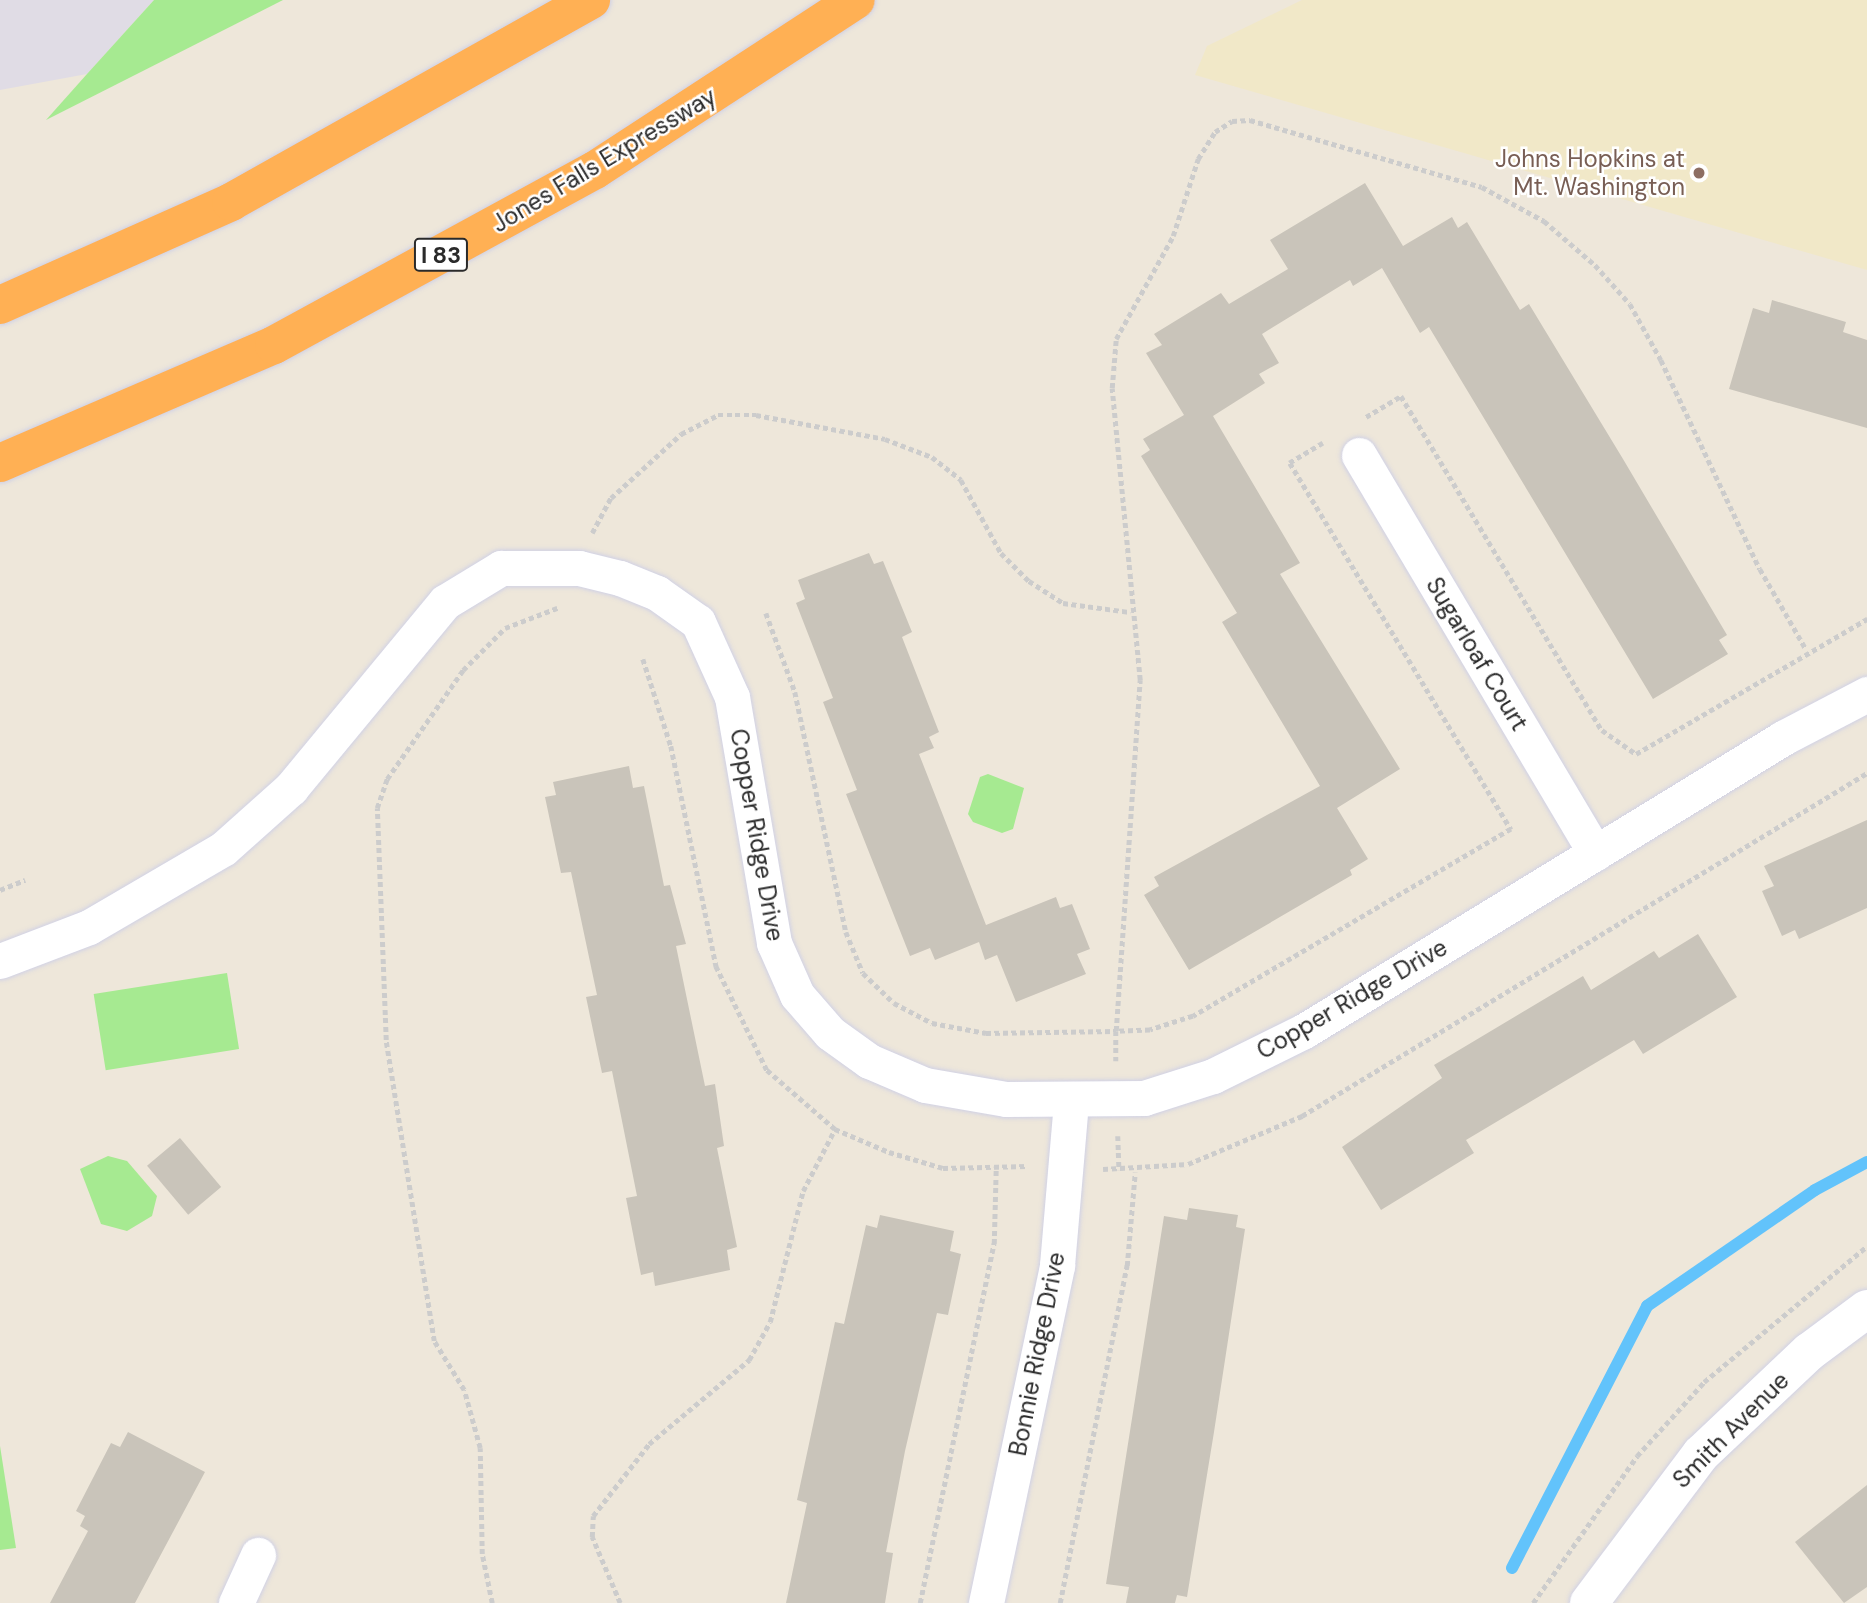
<!DOCTYPE html>
<html>
<head>
<meta charset="utf-8">
<style>
	body { margin:0 }
	#map { position:relative; width:1867px; height:1603px; overflow:hidden; background:#eee7da; font-family:"DM Sans",sans-serif }
	div>[style] { position:absolute }
	[style*='--x'] { left:calc(var(--x)*1px); top:calc(var(--y)*1px); width:calc(var(--w)*1px); rotate:calc(var(--a)*1deg) }
	.industrial>* { inset:0; background:#e0dce5 }
	.education>* { inset:0; background:#f1e8c8 }
	.green>* { inset:0; background:#a6ea91; transform-origin:0 0 }
	.stream>* { height:12px; margin:-6px; padding:0 6px; transform-origin:6px; border-radius:6px; background:#62c3fb }
	.building>* { inset:0; background:#c9c4ba; transform-origin:0 0 }
	.path>* { height:4.5px; margin-top:-2.25px; transform-origin:0; background:repeating-linear-gradient(90deg,#ccc 0 5px,transparent 0 8.5px) }
	.roads { filter:drop-shadow(0 0 2px #d0d1e5) drop-shadow(0 0 2px #d0d1e5) }
	.street>* { height:35px; margin:-17.5px; padding:0 17.5px; transform-origin:17.5px; border-radius:17.5px; background:#fff }
	.secondary>* { height:38px; margin:-19px; padding:0 19px; transform-origin:19px; border-radius:19px; background:#fff }
	.highway>* { height:38px; margin:-19px; padding:0 19px; transform-origin:19px; border-radius:19px; background:#ffb054 }
	.dots>* { width:19px; height:19px; translate:-50% -50%; box-sizing:border-box; border:4px solid #fff; border-radius:50% }
	span { translate:-50% -50%; white-space:nowrap; text-align:center; line-height:1.15; -webkit-text-stroke:5px #fff; paint-order:stroke }
	.shield-label span { padding:2px 5px; background:#fff; border:2px solid; border-radius:5px; -webkit-text-stroke-width:0 }
	.shield-label { font-size:23px; color:#2a2a2a; font-weight:700 }
	.education-label { font-size:24px; color:#785e54 }
	.right { translate:-100% -50%; text-align:right }
	.street-label { font-size:24px; color:#2a2a2a }
</style>
</head>
<body>
<div id="map">
	<div class="industrial">
		<i style="clip-path:polygon(0 0,154px 0,87px 74px,0 90px)"></i>
	</div>
	<div class="education">
		<i style="clip-path:polygon(1302px 0,1867px 0,1867px 270px,1195px 75px,1207px 46px)"></i>
	</div>
	<div class="green">
		<i style="clip-path:polygon(154px 0,283px 0,46px 120px,87px 74px)"></i>
		<i style="clip-path:polygon(988px 774px,1024px 788px,1013px 829px,1002px 833px,973px 822px,968px 814px,980px 777px)"></i>
		<i style="left:227px;top:973px;width:77px;height:135px;rotate:81deg"></i>
		<i style="clip-path:polygon(108px 1156px,127px 1161px,157px 1196px,152px 1216px,127px 1231px,101px 1224px,80px 1169px)"></i>
		<i style="clip-path:polygon(0 1446px,16px 1548px,0 1550px)"></i>
	</div>
	<div class="stream">
		<i style="--x:1512;--y:1568;--w:295;--a:-62.7"></i>
		<i style="--x:1647;--y:1306;--w:204;--a:-34.6"></i>
		<i style="--x:1815;--y:1190;--w:59;--a:-28.3"></i>
	</div>
	<div class="building">
		<i style="clip-path:polygon(1365px 183px,1403px 246px,1452px 217px,1458px 228px,1467px 222px,1520px 310px,1529px 304px,1623px 459px,1727px 635px,1719px 640px,1728px 654px,1653px 699px,1429px 327px,1420px 333px,1382px 268px,1353px 286px,1350px 280px,1262px 334px,1279px 363px,1259px 374px,1265px 383px,1213px 416px,1300px 563px,1280px 574px,1400px 769px,1337px 808px,1368px 859px,1350px 870px,1352px 875px,1189px 970px,1144px 895px,1159px 886px,1154px 877px,1320px 786px,1222px 622px,1237px 613px,1141px 456px,1150px 450px,1143px 439px,1184px 415px,1146px 353px,1162px 345px,1154px 334px,1221px 293px,1229px 304px,1288px 269px,1270px 240px)"></i>
		<i style="clip-path:polygon(1772px 300px,1846px 322px,1843px 332px,1867px 340px,1867px 428px,1729px 389px,1753px 308px,1769px 313px)"></i>
		<i style="clip-path:polygon(869px 553px,874px 564px,883px 561px,912px 632px,902px 637px,939px 732px,929px 737px,934px 748px,919px 754px,986px 925px,1056px 897px,1060px 908px,1072px 904px,1090px 949px,1077px 954px,1086px 974px,1016px 1002px,997px 955px,985px 960px,979px 942px,935px 960px,930px 948px,910px 956px,846px 794px,857px 790px,823px 702px,833px 698px,796px 603px,805px 599px,798px 580px)"></i>
		<i style="clip-path:polygon(629px 766px,633px 788px,644px 786px,664px 886px,670px 885px,686px 944px,676px 946px,705px 1086px,715px 1084px,724px 1146px,717px 1148px,737px 1247px,727px 1250px,730px 1270px,655px 1286px,653px 1272px,641px 1275px,626px 1198px,637px 1196px,612px 1071px,602px 1073px,586px 997px,597px 995px,571px 872px,561px 873px,545px 797px,556px 795px,553px 782px)"></i>
		<i style="clip-path:polygon(1867px 820px,1867px 908px,1799px 939px,1795px 930px,1782px 936px,1762px 891px,1774px 886px,1764px 866px)"></i>
		<i style="clip-path:polygon(1698px 934px,1737px 997px,1643px 1054px,1634px 1040px,1560px 1084px,1466px 1140px,1474px 1153px,1381px 1210px,1342px 1147px,1442px 1078px,1434px 1065px,1583px 976px,1591px 990px,1654px 951px,1659px 958px)"></i>
		<i style="left:180px;top:1138px;width:64px;height:43px;rotate:50deg"></i>
		<i style="clip-path:polygon(1189px 1208px,1238px 1215px,1236px 1227px,1245px 1229px,1214px 1432px,1187px 1597px,1177px 1595px,1175px 1603px,1126px 1603px,1129px 1587px,1106px 1584px,1118px 1507px,1164px 1216px,1187px 1220px)"></i>
		<i style="clip-path:polygon(880px 1215px,954px 1231px,950px 1251px,961px 1254px,948px 1315px,937px 1313px,905px 1451px,886px 1552px,893px 1553px,885px 1603px,786px 1603px,807px 1503px,797px 1500px,835px 1322px,844px 1324px,866px 1225px,877px 1228px)"></i>
		<i style="clip-path:polygon(128px 1432px,205px 1472px,135px 1603px,50px 1603px,88px 1531px,80px 1526px,85px 1516px,76px 1511px,111px 1443px,120px 1447px)"></i>
		<i style="clip-path:polygon(1867px 1485px,1867px 1587px,1844px 1603px,1795px 1542px)"></i>
	</div>
	<div class="path">
		<i style="--x:1366;--y:417;--w:41;--a:-31"></i>
		<i style="--x:1401;--y:396;--w:390;--a:59"></i>
		<i style="--x:1602;--y:730;--w:42;--a:35.2"></i>
		<i style="--x:1636;--y:754;--w:268;--a:-30.3"></i>
		<i style="--x:1323;--y:443;--w:39;--a:149"></i>
		<i style="--x:1290;--y:463;--w:428;--a:58.9"></i>
		<i style="--x:1511;--y:829;--w:369;--a:149.5"></i>
		<i style="--x:1193;--y:1016;--w:45;--a:162"></i>
		<i style="--x:1150;--y:1030;--w:34;--a:178"></i>
		<i style="--x:1116;--y:1031;--w:352;--a:-86.1"></i>
		<i style="--x:1140;--y:680;--w:293;--a:-95.5"></i>
		<i style="--x:1112;--y:388;--w:49;--a:-85.3"></i>
		<i style="--x:1116;--y:339;--w:118;--a:-61"></i>
		<i style="--x:1173;--y:236;--w:81;--a:-72"></i>
		<i style="--x:1198;--y:159;--w:32;--a:-58"></i>
		<i style="--x:1215;--y:132;--w:20;--a:-33"></i>
		<i style="--x:1232;--y:121;--w:18;--a:-3"></i>
		<i style="--x:1250;--y:120;--w:241;--a:16.1"></i>
		<i style="--x:1482;--y:187;--w:71;--a:28.7"></i>
		<i style="--x:1544;--y:221;--w:67;--a:40.8"></i>
		<i style="--x:1595;--y:265;--w:52;--a:48.1"></i>
		<i style="--x:1630;--y:304;--w:64;--a:61"></i>
		<i style="--x:1661;--y:360;--w:231;--a:64.7"></i>
		<i style="--x:1760;--y:569;--w:92;--a:60.1"></i>
		<i style="--x:592;--y:533;--w:40;--a:-62"></i>
		<i style="--x:611;--y:498;--w:95;--a:-42.4"></i>
		<i style="--x:681;--y:434;--w:42;--a:-27.2"></i>
		<i style="--x:718;--y:415;--w:38;--a:0"></i>
		<i style="--x:756;--y:415;--w:131;--a:10.5"></i>
		<i style="--x:885;--y:439;--w:50;--a:21"></i>
		<i style="--x:932;--y:457;--w:37;--a:38"></i>
		<i style="--x:961;--y:480;--w:83;--a:61.3"></i>
		<i style="--x:1001;--y:553;--w:40;--a:45"></i>
		<i style="--x:1029;--y:581;--w:40;--a:32.9"></i>
		<i style="--x:1063;--y:603;--w:68;--a:7.7"></i>
		<i style="--x:766;--y:613;--w:84;--a:69.8"></i>
		<i style="--x:795;--y:692;--w:245;--a:78"></i>
		<i style="--x:846;--y:932;--w:44;--a:67.5"></i>
		<i style="--x:863;--y:973;--w:43;--a:44.1"></i>
		<i style="--x:894;--y:1003;--w:43;--a:27.8"></i>
		<i style="--x:932;--y:1023;--w:55;--a:10.5"></i>
		<i style="--x:986;--y:1033;--w:130;--a:-0.9"></i>
		<i style="--x:1116;--y:1031;--w:30;--a:90"></i>
		<i style="--x:643;--y:659;--w:91;--a:72.2"></i>
		<i style="--x:671;--y:746;--w:225;--a:78.4"></i>
		<i style="--x:716;--y:966;--w:116;--a:63.9"></i>
		<i style="--x:767;--y:1070;--w:90;--a:40.9"></i>
		<i style="--x:835;--y:1129;--w:59;--a:23.1"></i>
		<i style="--x:889;--y:1152;--w:56;--a:16.5"></i>
		<i style="--x:943;--y:1168;--w:85;--a:-1.3"></i>
		<i style="--x:0;--y:890;--w:27;--a:-22"></i>
		<i style="--x:1118;--y:1136;--w:34;--a:88"></i>
		<i style="--x:1103;--y:1169;--w:85;--a:-3.4"></i>
		<i style="--x:1188;--y:1164;--w:124;--a:-22.8"></i>
		<i style="--x:1302;--y:1116;--w:661;--a:-31.26"></i>
		<i style="--x:492;--y:1603;--w:50;--a:-101.5"></i>
		<i style="--x:482;--y:1554;--w:106;--a:-91.1"></i>
		<i style="--x:480;--y:1448;--w:60;--a:-105.4"></i>
		<i style="--x:464;--y:1390;--w:57;--a:-121.5"></i>
		<i style="--x:434;--y:1341;--w:305;--a:-99.1"></i>
		<i style="--x:386;--y:1040;--w:232;--a:-92.2"></i>
		<i style="--x:377;--y:808;--w:31;--a:-71"></i>
		<i style="--x:387;--y:779;--w:133;--a:-55.1"></i>
		<i style="--x:463;--y:670;--w:59;--a:-45"></i>
		<i style="--x:505;--y:628;--w:56;--a:-21"></i>
		<i style="--x:620;--y:1603;--w:72;--a:-113"></i>
		<i style="--x:592;--y:1537;--w:21;--a:-87"></i>
		<i style="--x:593;--y:1516;--w:91;--a:-52.1"></i>
		<i style="--x:649;--y:1444;--w:131;--a:-40"></i>
		<i style="--x:749;--y:1360;--w:43;--a:-61.1"></i>
		<i style="--x:770;--y:1322;--w:135;--a:-75.9"></i>
		<i style="--x:803;--y:1191;--w:70;--a:-62.7"></i>
		<i style="--x:920;--y:1603;--w:367;--a:-78.4"></i>
		<i style="--x:994;--y:1244;--w:78;--a:-88.5"></i>
		<i style="--x:1060;--y:1603;--w:344;--a:-78.8"></i>
		<i style="--x:1127;--y:1266;--w:94;--a:-85.1"></i>
		<i style="--x:1533;--y:1603;--w:180;--a:-54.7"></i>
		<i style="--x:1637;--y:1456;--w:100;--a:-47.8"></i>
		<i style="--x:1704;--y:1382;--w:212;--a:-39.8"></i>
	</div>
	<div class="roads">
		<div class="street">
			<i style="--x:1359;--y:455;--w:463;--a:59.3"></i>
			<i style="--x:0;--y:961;--w:95;--a:-20.9"></i>
			<i style="--x:89;--y:927;--w:156;--a:-30.3"></i>
			<i style="--x:224;--y:848;--w:90;--a:-41.8"></i>
			<i style="--x:291;--y:788;--w:241;--a:-50.4"></i>
			<i style="--x:445;--y:602;--w:66;--a:-31.3"></i>
			<i style="--x:501;--y:568;--w:78;--a:0"></i>
			<i style="--x:579;--y:568;--w:42;--a:13.7"></i>
			<i style="--x:620;--y:578;--w:40;--a:22"></i>
			<i style="--x:657;--y:593;--w:50;--a:35.3"></i>
			<i style="--x:698;--y:622;--w:82;--a:65.6"></i>
			<i style="--x:732;--y:697;--w:250;--a:80.3"></i>
			<i style="--x:774;--y:943;--w:57;--a:66.1"></i>
			<i style="--x:797;--y:995;--w:50;--a:49"></i>
			<i style="--x:830;--y:1033;--w:48;--a:35.7"></i>
			<i style="--x:869;--y:1061;--w:61;--a:23.2"></i>
			<i style="--x:925;--y:1085;--w:82;--a:9.8"></i>
			<i style="--x:1006;--y:1099;--w:138;--a:-0.4"></i>
			<i style="--x:1144;--y:1098;--w:72;--a:-17.7"></i>
			<i style="--x:1213;--y:1076;--w:102;--a:-26.3"></i>
			<i style="--x:1304;--y:1031;--w:562;--a:-31.45"></i>
			<i style="--x:1783;--y:738;--w:95;--a:-27.6"></i>
			<i style="--x:236;--y:1603;--w:53;--a:-65.4"></i>
			<i style="--x:986;--y:1603;--w:345;--a:-78.1"></i>
			<i style="--x:1057;--y:1265;--w:163;--a:-85.1"></i>
		</div>
		<div class="secondary">
			<i style="--x:1589;--y:1603;--w:186;--a:-53.1"></i>
			<i style="--x:1701;--y:1454;--w:149;--a:-43.4"></i>
			<i style="--x:1809;--y:1352;--w:72;--a:-36.6"></i>
		</div>
		<div class="highway">
			<i style="--x:0;--y:305;--w:253;--a:-24"></i>
			<i style="--x:231;--y:202;--w:413;--a:-29.3"></i>
			<i style="--x:0;--y:463;--w:298;--a:-23.3"></i>
			<i style="--x:274;--y:345;--w:366;--a:-28.6"></i>
			<i style="--x:595;--y:170;--w:311;--a:-33.1"></i>
		</div>
	</div>
	<div class="dots">
		<i style="left:1699px;top:173px;background:#8d6e63"></i>
	</div>
	<div class="shield-label">
		<span style="left:441px;top:255px">I 83</span>
	</div>
	<div class="education-label">
		<span class="right" style="left:1685px;top:173px">Johns Hopkins at<br>Mt. Washington</span>
	</div>
	<div class="street-label">
		<span style="left:604px;top:160px;rotate:-31deg">Jones Falls Expressway</span>
		<span style="left:1477px;top:654px;rotate:59deg">Sugarloaf Court</span>
		<span style="left:757px;top:835px;rotate:80deg">Copper Ridge Drive</span>
		<span style="left:1352px;top:999px;rotate:-30deg">Copper Ridge Drive</span>
		<span style="left:1037px;top:1354px;rotate:-79deg">Bonnie Ridge Drive</span>
		<span style="left:1731px;top:1430px;rotate:-45deg">Smith Avenue</span>
	</div>
</div>
</body>
</html>
